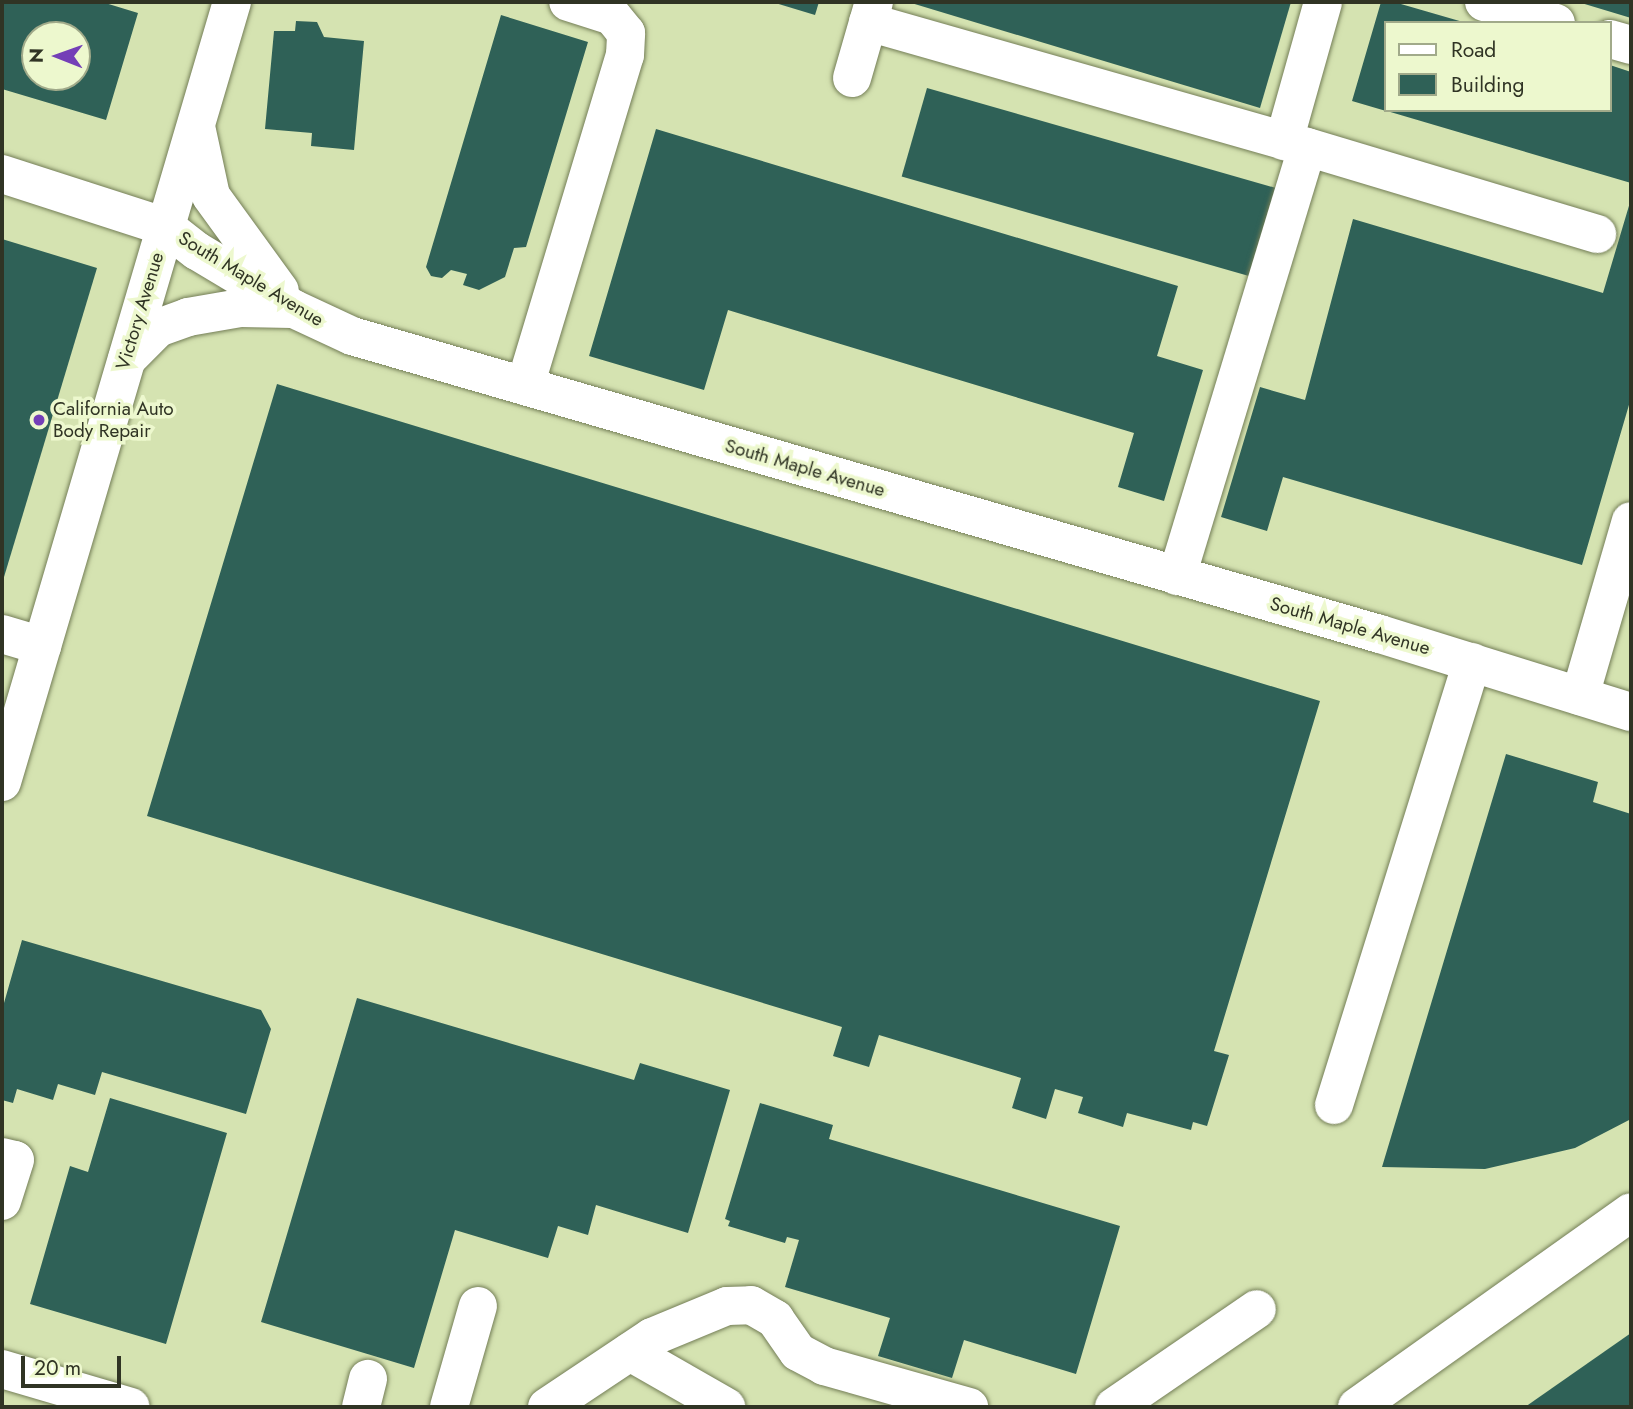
<!DOCTYPE html>
<html>
<head>
<meta charset="utf-8">
<style>
	body { margin:0 }
	#map { position:relative; width:1633px; height:1409px; overflow:hidden; background:#dfebc1; font-family:Jost,sans-serif }
	div>[style] { position:absolute }
	[style*='--x'] { left:calc(var(--x)*1px); top:calc(var(--y)*1px); width:calc(var(--w)*1px); rotate:calc(var(--a)*1deg) }
	.built>* { inset:0; background:#d5e3b1 }
	.building>* { inset:0; background:#2f6157; transform-origin:0 0 }
	.roads { filter:drop-shadow(0 0 2px #747e57) drop-shadow(0 0 2px #747e57) }
	.minor>* { height:38px; margin:-19px; padding:0 19px; transform-origin:19px; border-radius:19px; background:#fff }
	.dots>* { width:19px; height:19px; translate:-50% -50%; box-sizing:border-box; border:4px solid #edf8ce; border-radius:50% }
	span { translate:-50% -50%; white-space:nowrap; text-align:center; line-height:1.15; -webkit-text-stroke:7px #edf8ce; paint-order:stroke }
	.street-label { font-size:19px; color:#303424 }
	.poi-label { font-size:19px; color:#303424 }
	.left { translate:0 -50%; text-align:left }
	.frame { position:absolute; inset:0; border:4px solid #303424; pointer-events:none }
	.legend { position:absolute; left:1384px; top:21px; width:228px; height:91px; box-sizing:border-box; background:#edf8ce; border:2px solid #a1aa8a; margin:0; padding:9px 12px; list-style:none; font-size:21px; color:#303424 }
	.legend li { display:flex; align-items:center; gap:14px; height:35px }
	.legend b { width:35px; border:2px solid #a1aa8a }
	.north { position:absolute; left:21px; top:21px; width:70px; height:70px; box-sizing:border-box; background:#edf8ce; border:2px solid #a1aa8a; border-radius:50%; rotate:271deg; font-size:19px; font-weight:700; line-height:28px; text-align:center; color:#303424 }
	.north::after { content:''; display:block; margin:auto; width:24px; height:32px; background:#743fb7; clip-path:polygon(50% 0,100% 100%,50% 72%,0 100%) }
	.scale { position:absolute; left:21px; top:1356px; width:100px; height:32px; box-sizing:border-box; border:4px solid #303424; border-top:0; padding-left:9px; font-size:21px; line-height:24px; white-space:nowrap; color:#303424; -webkit-text-stroke:5px #edf8ce; paint-order:stroke }
</style>
</head>
<body>
<div id="map">
	<div class="built">
		<i style="clip-path:polygon(evenodd,2px 2px,1631px 2px,1631px 1407px,2px 1407px,2px 2px,1386px 23px,1610px 23px,1610px 110px,1386px 110px,1386px 23px,2px 2px,35px 35px,77px 35px,77px 77px,35px 77px,35px 35px)"></i>
	</div>
	<div class="building">
		<i style="clip-path:polygon(evenodd,2px 2px,102px 2px,138px 13px,106px 120px,2px 89px,2px 2px,35px 35px,77px 35px,77px 77px,35px 77px,35px 35px)"></i>
		<i style="clip-path:polygon(772px 2px,819px 2px,815px 15px)"></i>
		<i style="clip-path:polygon(908px 2px,1291px 2px,1260px 108px)"></i>
		<i style="clip-path:polygon(1381px 2px,1394px 2px,1463px 22px,1386px 23px,1386px 111px,1352px 101px)"></i>
		<i style="clip-path:polygon(1578px 2px,1631px 2px,1631px 18px)"></i>
		<i style="clip-path:polygon(501px 15px,588px 42px,526px 247px,514px 248px,505px 277px,479px 290px,463px 285px,467px 274px,451px 270px,442px 278px,436px 277px,431px 276px,426px 267px)"></i>
		<i style="clip-path:polygon(296px 21px,317px 22px,324px 37px,364px 41px,354px 150px,311px 146px,312px 133px,265px 129px,274px 31px,295px 31px)"></i>
		<i style="clip-path:polygon(1610px 65px,1631px 72px,1631px 183px,1387px 111px,1610px 110px)"></i>
		<i style="left:927px;top:88px;width:363px;height:92px;rotate:16deg"></i>
		<i style="clip-path:polygon(656px 129px,1178px 286px,1157px 356px,1203px 370px,1164px 501px,1118px 487px,1134px 433px,728px 310px,704px 390px,589px 356px)"></i>
		<i style="clip-path:polygon(1631px 199px,1631px 398px,1582px 565px,1283px 477px,1267px 531px,1221px 517px,1260px 387px,1305px 400px,1353px 219px,1603px 293px)"></i>
		<i style="clip-path:polygon(2px 239px,97px 268px,4px 577px,2px 577px)"></i>
		<i style="clip-path:polygon(277px 384px,1320px 701px,1214px 1051px,1229px 1055px,1207px 1126px,1193px 1122px,1191px 1130px,1127px 1113px,1123px 1127px,1078px 1113px,1083px 1097px,1055px 1089px,1046px 1119px,1012px 1108px,1021px 1078px,879px 1035px,869px 1067px,833px 1056px,842px 1027px,147px 816px)"></i>
		<i style="clip-path:polygon(1506px 754px,1598px 782px,1593px 802px,1631px 814px,1631px 1119px,1575px 1148px,1485px 1169px,1382px 1167px)"></i>
		<i style="clip-path:polygon(22px 940px,261px 1010px,271px 1029px,246px 1114px,102px 1072px,95px 1095px,58px 1084px,53px 1100px,17px 1089px,13px 1103px,2px 1100px,2px 1010px)"></i>
		<i style="clip-path:polygon(357px 998px,634px 1080px,640px 1063px,730px 1090px,688px 1233px,596px 1205px,588px 1235px,558px 1226px,548px 1258px,455px 1230px,414px 1368px,261px 1322px)"></i>
		<i style="clip-path:polygon(110px 1098px,227px 1133px,166px 1344px,30px 1304px,70px 1166px,88px 1172px)"></i>
		<i style="clip-path:polygon(760px 1103px,833px 1125px,829px 1139px,1120px 1226px,1076px 1374px,964px 1340px,952px 1378px,878px 1356px,890px 1318px,785px 1287px,799px 1240px,787px 1237px,785px 1243px,728px 1226px,730px 1221px,725px 1219px)"></i>
		<i style="clip-path:polygon(1631px 1333px,1631px 1407px,1525px 1407px)"></i>
	</div>
	<div class="roads">
		<div class="minor">
			<i style="--x:1484;--y:2;--w:75;--a:16.3"></i>
			<i style="--x:868;--y:22;--w:456;--a:15.9"></i>
			<i style="--x:1307;--y:147;--w:303;--a:16.7"></i>
			<i style="--x:1610;--y:39;--w:22;--a:16"></i>
			<i style="--x:852;--y:78;--w:79;--a:-73.9"></i>
			<i style="--x:197;--y:131;--w:66;--a:77.8"></i>
			<i style="--x:211;--y:196;--w:117;--a:54"></i>
			<i style="--x:1284;--y:141;--w:144;--a:-74.3"></i>
			<i style="--x:2;--y:174;--w:172;--a:17.9"></i>
			<i style="--x:166;--y:227;--w:39;--a:38"></i>
			<i style="--x:197;--y:251;--w:113;--a:30.9"></i>
			<i style="--x:294;--y:309;--w:64;--a:25"></i>
			<i style="--x:352;--y:336;--w:1070;--a:16.17"></i>
			<i style="--x:1380;--y:634;--w:263;--a:17.3"></i>
			<i style="--x:127;--y:359;--w:44;--a:-45"></i>
			<i style="--x:158;--y:328;--w:32;--a:-20"></i>
			<i style="--x:188;--y:317;--w:53;--a:-9.8"></i>
			<i style="--x:240;--y:308;--w:52;--a:1.1"></i>
			<i style="--x:525;--y:386;--w:346;--a:-73.2"></i>
			<i style="--x:625;--y:55;--w:22;--a:-87"></i>
			<i style="--x:626;--y:33;--w:22;--a:-129"></i>
			<i style="--x:612;--y:16;--w:46;--a:-162.3"></i>
			<i style="--x:1177;--y:576;--w:448;--a:-73.1"></i>
			<i style="--x:2;--y:634;--w:42;--a:16.7"></i>
			<i style="--x:1580;--y:696;--w:182;--a:-73.8"></i>
			<i style="--x:2;--y:782;--w:813;--a:-73.57"></i>
			<i style="--x:1334;--y:1105;--w:464;--a:-72.7"></i>
			<i style="--x:2;--y:1157;--w:13;--a:13"></i>
			<i style="--x:15;--y:1160;--w:43;--a:107.6"></i>
			<i style="--x:630;--y:1352;--w:111;--a:29.8"></i>
			<i style="--x:2;--y:1369;--w:134;--a:16.4"></i>
			<i style="--x:361;--y:1407;--w:29;--a:-76"></i>
			<i style="--x:449;--y:1407;--w:105;--a:-74"></i>
			<i style="--x:547;--y:1407;--w:126;--a:-33.7"></i>
			<i style="--x:652;--y:1337;--w:81;--a:-22.5"></i>
			<i style="--x:727;--y:1306;--w:24;--a:-2"></i>
			<i style="--x:751;--y:1305;--w:28;--a:30"></i>
			<i style="--x:775;--y:1319;--w:40;--a:55.1"></i>
			<i style="--x:798;--y:1352;--w:30;--a:28"></i>
			<i style="--x:824;--y:1366;--w:151;--a:15.8"></i>
			<i style="--x:1114;--y:1407;--w:173;--a:-34.4"></i>
			<i style="--x:1357;--y:1407;--w:336;--a:-35.4"></i>
		</div>
	</div>
	<div class="dots">
		<i style="left:39px;top:420px;background:#743fb7"></i>
	</div>
	<div class="street-label">
		<span style="left:251px;top:279px;rotate:31deg">South Maple Avenue</span>
		<span style="left:140px;top:311px;rotate:-73deg">Victory Avenue</span>
		<span style="left:805px;top:468px;rotate:16deg">South Maple Avenue</span>
		<span style="left:1350px;top:626px;rotate:16deg">South Maple Avenue</span>
	</div>
	<div class="poi-label">
		<span class="left" style="left:53px;top:420px">California Auto<br>Body Repair</span>
	</div>
	<div class="frame"></div>
	<ul class="legend">
	<li><b style="height:9px;background:#fff"></b>Road</li>
	<li><b style="height:19px;background:#2f6157"></b>Building</li>
	</ul>
	<div class="north">N</div>
	<div class="scale">20 m</div>
</div>
</body>
</html>
